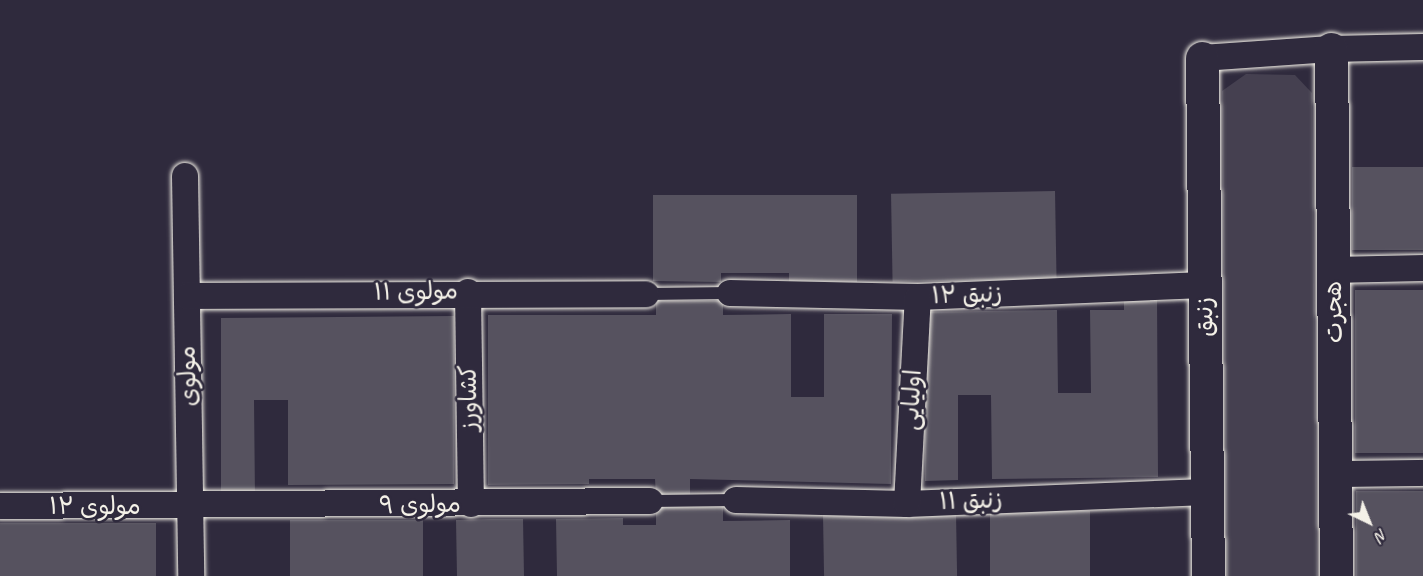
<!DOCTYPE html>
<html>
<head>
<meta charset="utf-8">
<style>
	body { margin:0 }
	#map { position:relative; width:1423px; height:576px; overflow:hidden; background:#2f2a3d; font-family:Caveat,"Playpen Sans Arabic",sans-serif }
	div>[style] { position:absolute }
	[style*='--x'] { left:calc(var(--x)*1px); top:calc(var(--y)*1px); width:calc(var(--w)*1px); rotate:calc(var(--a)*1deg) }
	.green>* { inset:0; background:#454050 }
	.building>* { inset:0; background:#56525f; transform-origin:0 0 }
	.roads { filter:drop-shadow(0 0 2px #f4f1e8) drop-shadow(0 0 2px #f4f1e8) }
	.lane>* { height:12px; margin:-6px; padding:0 6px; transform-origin:6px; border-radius:6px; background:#2f2a3d }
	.street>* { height:26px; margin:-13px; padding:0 13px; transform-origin:13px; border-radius:13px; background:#2f2a3d }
	.secondary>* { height:33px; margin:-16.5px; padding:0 16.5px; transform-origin:16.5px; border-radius:16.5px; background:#2f2a3d }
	span { translate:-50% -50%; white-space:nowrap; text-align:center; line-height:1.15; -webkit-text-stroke:5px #2f2a3d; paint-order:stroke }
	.street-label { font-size:24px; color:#f4f1e8 }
	.north { position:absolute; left:1339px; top:492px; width:60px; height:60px; -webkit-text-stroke:4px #2f2a3d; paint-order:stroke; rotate:137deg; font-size:16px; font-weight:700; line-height:24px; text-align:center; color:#f4f1e8 }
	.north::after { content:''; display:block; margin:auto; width:21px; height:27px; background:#f4f1e8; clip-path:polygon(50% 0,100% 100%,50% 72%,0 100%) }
</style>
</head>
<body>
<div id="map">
	<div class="green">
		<i style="clip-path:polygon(1246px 74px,1295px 75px,1312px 93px,1317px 576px,1227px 576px,1222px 91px)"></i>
	</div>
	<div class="building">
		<i style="left:1423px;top:167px;width:83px;height:71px;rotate:90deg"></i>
		<i style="left:1055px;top:191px;width:88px;height:164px;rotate:89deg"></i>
		<i style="clip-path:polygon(653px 195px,857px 195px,857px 282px,789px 281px,789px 273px,721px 273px,721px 282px,653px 281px)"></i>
		<i style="left:1423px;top:290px;width:163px;height:68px;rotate:90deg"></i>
		<i style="clip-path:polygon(1124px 295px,1157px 295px,1158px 477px,992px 479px,991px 395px,958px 395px,958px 480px,925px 481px,924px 312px,1057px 310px,1058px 393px,1091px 393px,1090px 310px,1124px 310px)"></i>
		<i style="clip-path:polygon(656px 301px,723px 301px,723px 315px,791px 314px,791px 397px,824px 397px,824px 314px,892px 314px,891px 484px,690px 479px,690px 496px,656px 496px,655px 479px,589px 479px,589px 484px,488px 485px,488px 315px,656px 315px)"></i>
		<i style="clip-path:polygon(454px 316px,454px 484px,288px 485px,288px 400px,254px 400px,255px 498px,221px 498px,221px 318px)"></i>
		<i style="left:1423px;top:491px;width:85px;height:67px;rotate:90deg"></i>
		<i style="clip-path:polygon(723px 505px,723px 521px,790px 520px,790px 576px,557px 576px,556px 519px,623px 518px,623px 525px,656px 525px,656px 506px)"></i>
		<i style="left:1090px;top:511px;width:65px;height:100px;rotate:90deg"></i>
		<i style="left:956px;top:513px;width:63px;height:133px;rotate:89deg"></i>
		<i style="clip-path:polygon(490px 519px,523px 519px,524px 576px,457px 576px,456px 520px)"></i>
		<i style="left:423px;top:520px;width:56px;height:133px;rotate:90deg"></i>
		<i style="left:0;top:523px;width:156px;height:53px"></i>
	</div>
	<div class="roads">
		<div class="lane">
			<i style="--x:646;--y:294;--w:84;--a:-0.7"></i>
			<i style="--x:650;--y:501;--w:86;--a:-0.7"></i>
		</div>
		<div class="street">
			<i style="--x:1202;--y:58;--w:129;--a:-4"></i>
			<i style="--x:1331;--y:49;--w:92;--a:-1.2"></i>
			<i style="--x:185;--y:176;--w:400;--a:89.1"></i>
			<i style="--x:1333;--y:270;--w:90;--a:-1.3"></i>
			<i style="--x:468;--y:292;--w:212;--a:89.2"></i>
			<i style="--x:730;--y:293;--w:188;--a:1.2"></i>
			<i style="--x:918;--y:297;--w:286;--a:-2.4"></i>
			<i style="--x:187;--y:296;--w:459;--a:-0.2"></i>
			<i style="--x:1336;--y:474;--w:87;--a:-0.7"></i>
			<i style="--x:736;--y:500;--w:171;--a:1.3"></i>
			<i style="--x:907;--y:504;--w:299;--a:-2.3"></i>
			<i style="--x:907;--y:504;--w:207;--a:-87"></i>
			<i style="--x:0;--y:506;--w:650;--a:-0.44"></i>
		</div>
		<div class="secondary">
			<i style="--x:1331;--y:49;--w:527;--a:89.46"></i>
			<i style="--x:1202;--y:58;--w:518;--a:89.34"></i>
		</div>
	</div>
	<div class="street-label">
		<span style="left:416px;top:292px;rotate:-1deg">مولوی ۱۱</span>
		<span style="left:967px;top:295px;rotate:-2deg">زنبق ۱۲</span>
		<span style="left:1334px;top:312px;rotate:-91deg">هجرت</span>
		<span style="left:1205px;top:317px;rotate:-91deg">زنبق</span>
		<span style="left:188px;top:376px;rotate:-91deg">مولوی</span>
		<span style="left:469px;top:398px;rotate:-91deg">کشاورز</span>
		<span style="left:912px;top:400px;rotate:-87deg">اولیایی</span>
		<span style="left:971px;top:501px;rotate:-2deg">زنبق ۱۱</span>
		<span style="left:420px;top:505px;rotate:-1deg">مولوی ۹</span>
		<span style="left:95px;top:507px">مولوی ۱۲</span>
	</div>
	<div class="north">N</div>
</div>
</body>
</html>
